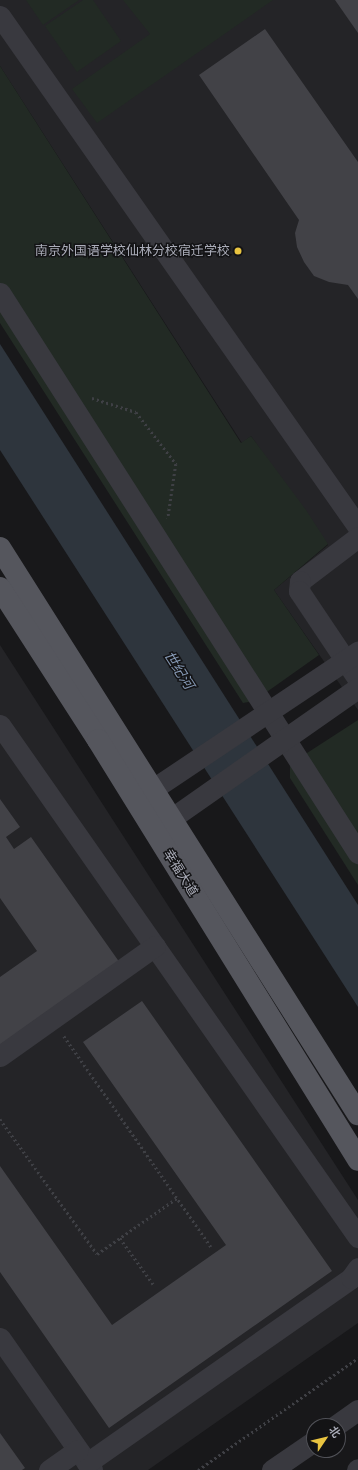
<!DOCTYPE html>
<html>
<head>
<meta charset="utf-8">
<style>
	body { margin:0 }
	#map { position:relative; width:358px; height:1470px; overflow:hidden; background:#18181a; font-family:"Archivo Narrow","Noto Sans SC",sans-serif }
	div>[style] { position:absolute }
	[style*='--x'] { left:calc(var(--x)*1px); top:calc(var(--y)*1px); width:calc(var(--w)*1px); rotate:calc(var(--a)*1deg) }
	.built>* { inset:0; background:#242427 }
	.green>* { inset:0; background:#222a24 }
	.water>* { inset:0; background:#2e353d }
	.building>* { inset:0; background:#424247 }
	.path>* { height:2.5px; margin-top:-1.25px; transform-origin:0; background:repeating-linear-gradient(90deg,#3f4045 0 2px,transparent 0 5px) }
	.minor>* { height:21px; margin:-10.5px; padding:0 10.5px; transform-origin:10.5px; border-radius:10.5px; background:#39393f }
	.major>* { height:22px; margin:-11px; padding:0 11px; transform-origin:11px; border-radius:11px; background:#55565d }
	.dots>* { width:11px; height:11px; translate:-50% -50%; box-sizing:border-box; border:2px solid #131315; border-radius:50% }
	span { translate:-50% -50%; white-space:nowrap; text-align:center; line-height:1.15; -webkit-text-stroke:3px #131315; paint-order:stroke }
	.poi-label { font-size:13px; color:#abadb9 }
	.right { translate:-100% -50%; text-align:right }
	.street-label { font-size:13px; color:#abadb9 }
	.water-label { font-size:14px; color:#8497b2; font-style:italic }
	.north { position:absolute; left:306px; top:1418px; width:40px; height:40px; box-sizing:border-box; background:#131315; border:1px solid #505157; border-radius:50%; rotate:55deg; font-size:11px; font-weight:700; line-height:16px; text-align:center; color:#abadb9 }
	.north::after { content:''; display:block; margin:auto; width:14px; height:18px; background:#e9c440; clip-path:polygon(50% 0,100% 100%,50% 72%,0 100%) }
</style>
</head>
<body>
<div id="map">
	<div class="built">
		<i style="clip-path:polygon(0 0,358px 0,358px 710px,274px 590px,328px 545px,251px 436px,242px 443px,0 66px)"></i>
		<i style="clip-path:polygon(0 645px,358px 1200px,358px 1323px,148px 1470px,0 1470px)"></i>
	</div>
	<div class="green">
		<i style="clip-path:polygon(26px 0,79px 0,43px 25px)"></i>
		<i style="clip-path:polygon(83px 0,93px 0,121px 41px,77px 72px,45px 26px)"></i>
		<i style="clip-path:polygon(123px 0,273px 0,97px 123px,72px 89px,150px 34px)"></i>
		<i style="clip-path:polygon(0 66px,241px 443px,251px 436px,306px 510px,328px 544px,274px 590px,319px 655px,254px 701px,243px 703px,0 323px)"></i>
		<i style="clip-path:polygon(358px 720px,358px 885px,290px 778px,290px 764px)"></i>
	</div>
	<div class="water">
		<i style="clip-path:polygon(0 344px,358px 905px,358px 1007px,0 450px)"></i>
	</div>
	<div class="building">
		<i style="clip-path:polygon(335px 0,358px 0,358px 33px)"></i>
		<i style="clip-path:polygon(265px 29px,358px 162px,358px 299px,348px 285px,329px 282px,314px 276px,304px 262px,297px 247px,295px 233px,299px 220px,199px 75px)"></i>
		<i style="clip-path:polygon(0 799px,20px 827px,6px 837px,14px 849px,31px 837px,120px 963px,0 1047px,0 977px,37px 951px,0 898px)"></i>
		<i style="clip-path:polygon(142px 1001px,332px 1271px,109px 1428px,0 1272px,0 1166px,112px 1325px,226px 1245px,83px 1042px)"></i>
		<i style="clip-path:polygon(0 1433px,25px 1468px,22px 1470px,0 1470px)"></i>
	</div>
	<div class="path">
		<i style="--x:92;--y:398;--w:46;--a:17.7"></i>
		<i style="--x:136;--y:412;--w:66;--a:52.4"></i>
		<i style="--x:176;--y:464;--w:55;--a:98.4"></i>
		<i style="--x:64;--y:1036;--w:257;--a:55.1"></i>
		<i style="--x:0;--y:1119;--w:166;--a:54.3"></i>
		<i style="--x:97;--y:1254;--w:98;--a:-35"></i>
		<i style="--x:120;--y:1238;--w:57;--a:54.3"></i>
		<i style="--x:198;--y:1470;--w:195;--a:-35"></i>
	</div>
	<div class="minor">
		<i style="--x:0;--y:16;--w:624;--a:54.99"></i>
		<i style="--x:0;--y:293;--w:665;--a:57.41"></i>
		<i style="--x:358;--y:537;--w:73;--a:142.8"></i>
		<i style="--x:300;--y:581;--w:10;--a:96"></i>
		<i style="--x:299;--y:591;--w:106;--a:56.2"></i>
		<i style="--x:0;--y:725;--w:625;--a:55.04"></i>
		<i style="--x:153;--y:789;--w:247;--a:-33.8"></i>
		<i style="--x:172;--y:818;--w:227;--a:-35"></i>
		<i style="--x:0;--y:1056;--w:190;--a:-35.4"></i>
		<i style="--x:0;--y:1338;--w:161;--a:55.1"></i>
		<i style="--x:335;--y:1426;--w:28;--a:-35"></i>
		<i style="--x:87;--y:1463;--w:322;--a:-35"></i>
		<i style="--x:351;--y:1278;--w:12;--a:-55"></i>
		<i style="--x:49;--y:1470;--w:35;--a:-35"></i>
		<i style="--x:272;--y:1470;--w:51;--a:-34.6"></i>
		<i style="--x:357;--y:1470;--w:1;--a:-45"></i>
	</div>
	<div class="major">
		<i style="--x:0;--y:548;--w:670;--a:57.69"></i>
		<i style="--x:0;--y:588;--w:181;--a:57.2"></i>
		<i style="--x:98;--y:740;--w:494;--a:58.2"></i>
	</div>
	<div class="dots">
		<i style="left:238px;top:251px;background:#e9c440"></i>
	</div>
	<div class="poi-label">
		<span class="right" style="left:230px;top:251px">南京外国语学校仙林分校宿迁学校</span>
	</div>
	<div class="street-label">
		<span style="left:180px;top:873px;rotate:58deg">幸福大道</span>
	</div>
	<div class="water-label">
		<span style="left:179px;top:670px;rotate:57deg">世纪河</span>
	</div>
	<div class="north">北</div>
</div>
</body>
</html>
